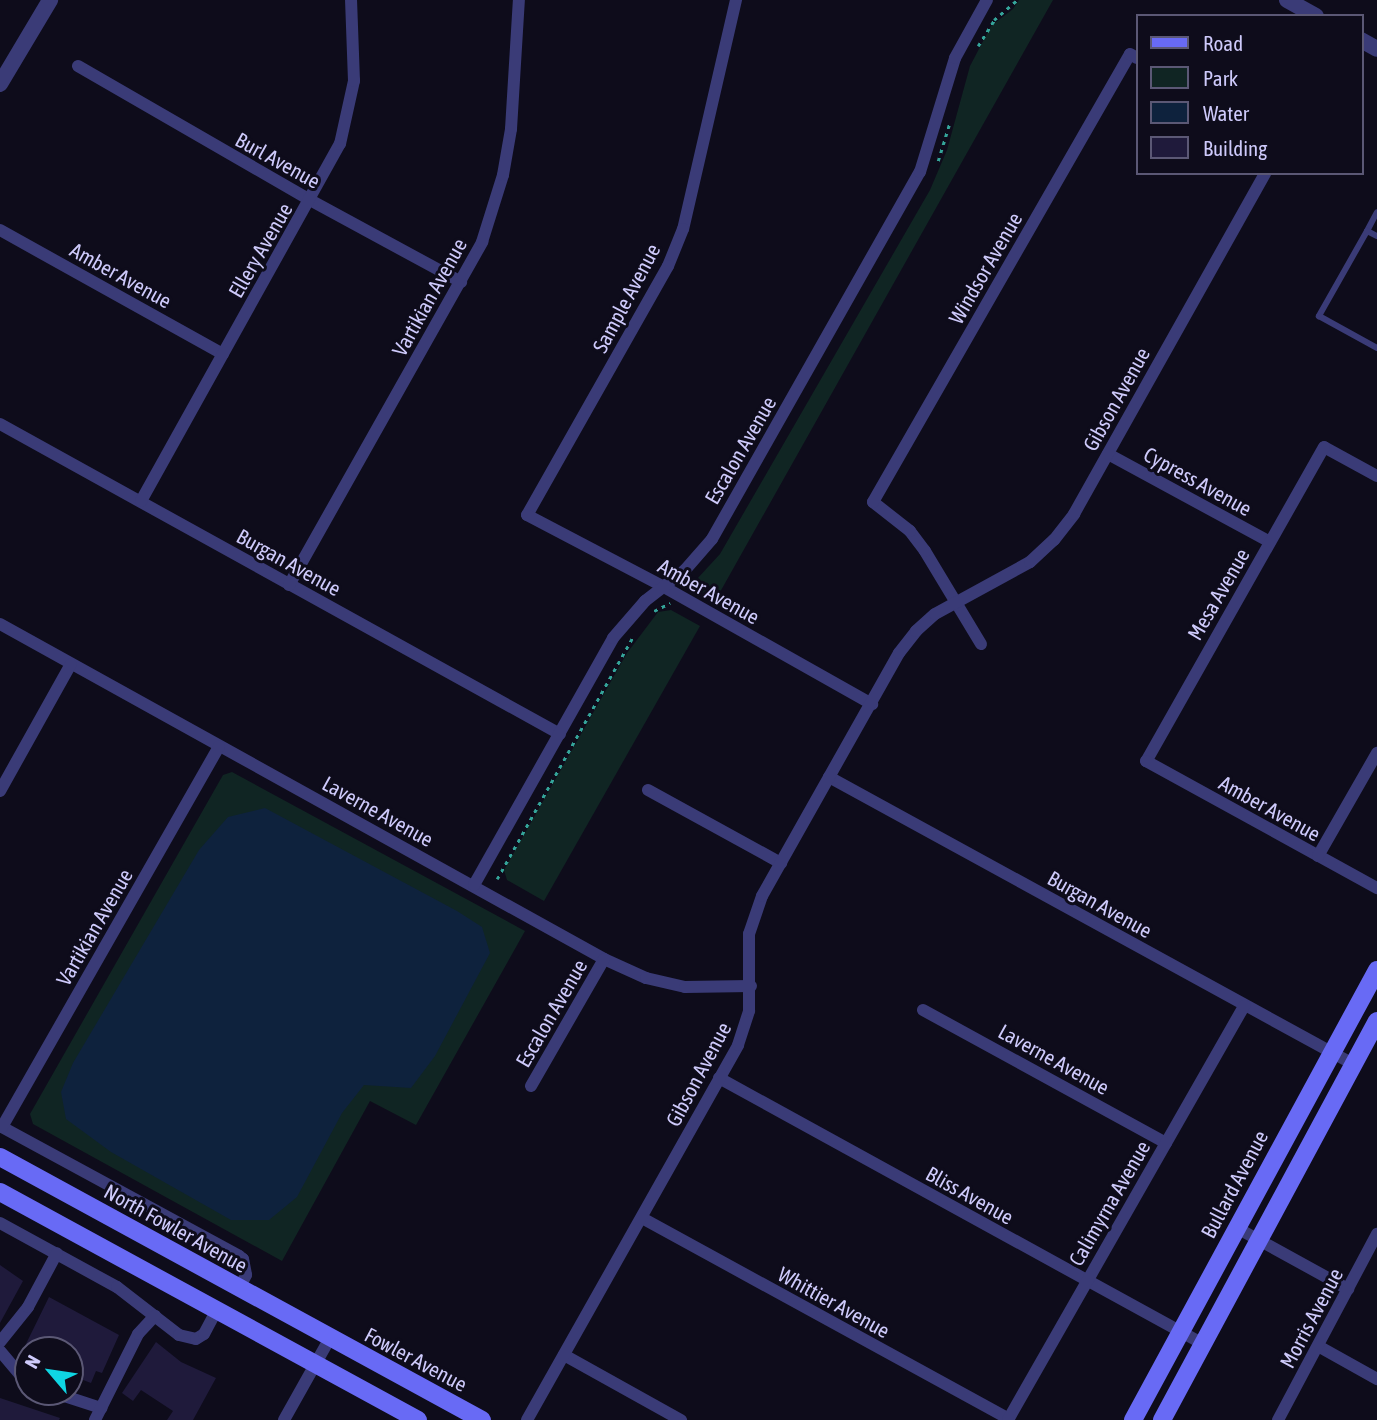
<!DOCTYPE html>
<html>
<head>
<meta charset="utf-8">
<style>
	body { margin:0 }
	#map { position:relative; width:1377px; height:1420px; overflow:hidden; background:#0e0c1b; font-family:"Asap Condensed",sans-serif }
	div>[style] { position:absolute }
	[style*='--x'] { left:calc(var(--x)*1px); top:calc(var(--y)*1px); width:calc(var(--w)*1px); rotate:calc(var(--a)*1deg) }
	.green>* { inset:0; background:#102523 }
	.water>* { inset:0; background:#0e223d }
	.building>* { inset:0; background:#1f1a3b }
	.path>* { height:2.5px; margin-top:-1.25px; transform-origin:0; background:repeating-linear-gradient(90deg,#34a59a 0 3.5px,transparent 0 8.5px) }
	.service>* { height:6px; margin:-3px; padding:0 3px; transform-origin:3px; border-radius:3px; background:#3a3b77 }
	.minor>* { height:12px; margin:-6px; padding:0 6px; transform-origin:6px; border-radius:6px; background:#3a3b77 }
	.tertiary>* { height:16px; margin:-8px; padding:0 8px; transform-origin:8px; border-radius:8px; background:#3a3b77 }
	.secondary>* { height:18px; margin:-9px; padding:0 9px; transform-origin:9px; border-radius:9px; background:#686af5 }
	span { translate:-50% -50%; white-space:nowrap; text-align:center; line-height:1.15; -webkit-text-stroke:6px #0e0c1b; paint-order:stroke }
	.street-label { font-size:21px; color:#cecafb }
	.legend { position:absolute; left:1136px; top:14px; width:228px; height:161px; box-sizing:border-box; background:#0e0c1b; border:2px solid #5b5875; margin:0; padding:9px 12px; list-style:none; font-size:21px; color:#cecafb }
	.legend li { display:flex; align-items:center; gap:14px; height:35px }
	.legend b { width:35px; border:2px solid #5b5875 }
	.north { position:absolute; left:14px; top:1336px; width:70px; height:70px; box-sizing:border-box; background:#0e0c1b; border:2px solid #5b5875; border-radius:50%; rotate:299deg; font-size:19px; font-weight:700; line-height:28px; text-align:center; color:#cecafb }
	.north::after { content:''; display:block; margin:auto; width:24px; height:32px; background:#0fd6e3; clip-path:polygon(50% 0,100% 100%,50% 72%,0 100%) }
</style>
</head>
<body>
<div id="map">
	<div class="green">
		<i style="clip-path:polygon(1019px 0,1053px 0,715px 601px,700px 592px,697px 579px,720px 554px,930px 190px,947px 150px,970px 66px,991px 26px,1013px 9px)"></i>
		<i style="clip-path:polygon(671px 610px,700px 626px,544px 901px,507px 880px,504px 870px,627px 653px,658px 612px)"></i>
		<i style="clip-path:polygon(232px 772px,525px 931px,416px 1125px,370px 1101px,282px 1261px,33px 1124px,30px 1114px,223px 775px)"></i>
	</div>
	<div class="water">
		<i style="clip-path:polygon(265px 808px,457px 911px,482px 927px,490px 953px,435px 1056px,411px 1088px,364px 1085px,342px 1113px,297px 1197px,269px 1220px,231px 1220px,111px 1152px,66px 1119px,61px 1092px,73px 1063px,199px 850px,228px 817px)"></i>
	</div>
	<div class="building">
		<i style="clip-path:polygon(0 1265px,23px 1281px,0 1323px)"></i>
		<i style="clip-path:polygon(49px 1297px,119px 1335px,102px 1373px,96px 1371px,91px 1383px,70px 1375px,70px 1350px,23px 1350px)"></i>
		<i style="clip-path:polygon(156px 1342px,181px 1362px,216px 1378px,193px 1420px,167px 1420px,173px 1411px,141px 1390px,133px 1401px,122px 1393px)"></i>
		<i style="clip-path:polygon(0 1398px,60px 1418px,59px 1420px,0 1420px)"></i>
	</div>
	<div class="path">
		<i style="--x:978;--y:46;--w:31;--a:-58"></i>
		<i style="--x:994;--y:20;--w:30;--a:-41"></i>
		<i style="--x:938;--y:161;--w:39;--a:-73"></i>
		<i style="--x:654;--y:611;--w:18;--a:-27"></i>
		<i style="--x:497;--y:879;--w:280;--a:-60.7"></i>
	</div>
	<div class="service">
		<i style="--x:1367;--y:231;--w:21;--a:-62"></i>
		<i style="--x:1377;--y:236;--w:11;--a:-153"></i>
		<i style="--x:1367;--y:231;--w:98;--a:119.5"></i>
		<i style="--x:1319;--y:316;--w:66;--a:28.9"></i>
	</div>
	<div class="minor">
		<i style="--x:736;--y:0;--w:235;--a:103"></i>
		<i style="--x:683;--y:229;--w:40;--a:112"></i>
		<i style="--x:668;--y:266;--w:286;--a:119.5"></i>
		<i style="--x:527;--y:515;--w:155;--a:27.7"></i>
		<i style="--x:664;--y:587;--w:239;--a:29.4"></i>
		<i style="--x:78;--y:66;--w:268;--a:30"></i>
		<i style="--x:310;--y:200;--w:172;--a:28.5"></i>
		<i style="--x:0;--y:230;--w:255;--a:29.1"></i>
		<i style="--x:0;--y:424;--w:640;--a:28.97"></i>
		<i style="--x:1108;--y:454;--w:184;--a:28.5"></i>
		<i style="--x:1377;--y:476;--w:60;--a:-151.3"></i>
		<i style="--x:1324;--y:447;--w:361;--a:119.5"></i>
		<i style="--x:1146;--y:761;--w:264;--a:28.8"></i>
		<i style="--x:141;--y:501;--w:409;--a:-60.9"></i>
		<i style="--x:340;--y:144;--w:65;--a:-77.5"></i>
		<i style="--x:354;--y:81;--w:81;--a:-92.1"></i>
		<i style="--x:289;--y:585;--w:394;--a:-60.6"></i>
		<i style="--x:482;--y:242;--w:70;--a:-72.6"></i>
		<i style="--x:503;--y:175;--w:47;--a:-80.1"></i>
		<i style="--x:511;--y:129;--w:129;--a:-86.5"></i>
		<i style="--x:0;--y:624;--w:691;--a:29.01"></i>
		<i style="--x:604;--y:959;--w:46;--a:24.3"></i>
		<i style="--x:646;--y:978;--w:40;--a:13"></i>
		<i style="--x:685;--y:987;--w:66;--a:-0.9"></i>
		<i style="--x:981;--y:644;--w:109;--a:-121.1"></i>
		<i style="--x:925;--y:551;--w:25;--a:-127"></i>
		<i style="--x:910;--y:531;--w:47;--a:-141.9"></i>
		<i style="--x:873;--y:502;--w:516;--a:-60.16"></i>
		<i style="--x:1130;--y:54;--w:8;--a:30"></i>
		<i style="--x:829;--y:777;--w:597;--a:28.71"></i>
		<i style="--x:648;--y:790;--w:152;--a:28.8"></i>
		<i style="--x:0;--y:791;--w:145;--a:-60.8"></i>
		<i style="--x:1318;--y:856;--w:119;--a:-60.2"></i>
		<i style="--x:474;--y:885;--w:283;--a:-60.6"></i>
		<i style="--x:613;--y:638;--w:49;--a:-49.1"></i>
		<i style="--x:645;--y:601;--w:51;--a:-37.8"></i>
		<i style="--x:685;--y:570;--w:41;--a:-48.9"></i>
		<i style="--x:712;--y:539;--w:422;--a:-60.5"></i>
		<i style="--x:920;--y:172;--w:119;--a:-72.9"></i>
		<i style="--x:955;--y:58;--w:66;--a:-61.1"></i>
		<i style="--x:923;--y:1010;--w:277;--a:28.7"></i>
		<i style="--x:719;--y:1078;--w:552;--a:28.79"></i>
		<i style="--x:531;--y:1086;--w:146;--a:-60.1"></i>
		<i style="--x:0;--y:1126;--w:272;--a:28.5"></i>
		<i style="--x:239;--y:1256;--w:5;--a:37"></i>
		<i style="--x:243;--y:1259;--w:16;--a:79"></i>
		<i style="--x:246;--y:1275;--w:16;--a:117"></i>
		<i style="--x:2;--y:1127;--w:438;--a:-60.3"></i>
		<i style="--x:642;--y:1218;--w:418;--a:28.7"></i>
		<i style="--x:0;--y:1223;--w:133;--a:28.7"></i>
		<i style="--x:117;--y:1287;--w:78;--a:37.7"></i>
		<i style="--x:179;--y:1335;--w:17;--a:13"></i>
		<i style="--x:196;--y:1339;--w:9;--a:-32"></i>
		<i style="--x:204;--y:1334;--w:26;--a:-62"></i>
		<i style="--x:1237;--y:1228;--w:127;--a:28.8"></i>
		<i style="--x:0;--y:1342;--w:45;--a:-51.3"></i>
		<i style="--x:28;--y:1307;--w:61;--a:-61.8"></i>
		<i style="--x:1318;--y:1346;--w:68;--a:29.2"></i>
		<i style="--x:0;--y:1351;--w:43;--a:49.7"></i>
		<i style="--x:564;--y:1355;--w:134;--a:29.1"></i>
		<i style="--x:52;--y:1392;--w:52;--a:18.1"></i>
		<i style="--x:95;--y:1420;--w:96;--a:-63.4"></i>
		<i style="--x:138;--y:1334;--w:25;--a:-47"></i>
		<i style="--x:284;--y:1420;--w:94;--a:-60.7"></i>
		<i style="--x:527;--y:1420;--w:430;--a:-60.6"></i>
		<i style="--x:738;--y:1045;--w:36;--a:-72"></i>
		<i style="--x:749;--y:1011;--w:77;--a:-90"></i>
		<i style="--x:749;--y:934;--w:40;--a:-71.1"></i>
		<i style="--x:762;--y:896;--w:279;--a:-60.6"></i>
		<i style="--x:899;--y:653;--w:28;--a:-52"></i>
		<i style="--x:916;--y:631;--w:25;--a:-42"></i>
		<i style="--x:935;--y:614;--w:108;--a:-28.7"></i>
		<i style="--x:1030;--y:562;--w:33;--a:-43"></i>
		<i style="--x:1054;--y:540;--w:33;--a:-52"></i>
		<i style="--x:1074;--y:514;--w:391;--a:-60.7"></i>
		<i style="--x:1008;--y:1420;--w:477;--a:-60.3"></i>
		<i style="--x:1278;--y:1420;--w:211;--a:-62"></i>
	</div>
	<div class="tertiary">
		<i style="--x:1287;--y:0;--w:33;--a:29"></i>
		<i style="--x:1361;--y:40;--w:18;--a:29"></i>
		<i style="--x:0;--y:84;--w:98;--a:-59.2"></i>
	</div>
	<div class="secondary">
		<i style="--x:0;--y:1157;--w:549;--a:28.62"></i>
		<i style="--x:0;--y:1192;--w:476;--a:28.6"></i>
		<i style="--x:1133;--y:1420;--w:512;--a:-61.53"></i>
		<i style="--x:1162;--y:1420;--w:453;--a:-61.7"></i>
	</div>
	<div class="street-label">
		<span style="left:278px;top:160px;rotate:29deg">Burl Avenue</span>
		<span style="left:260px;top:250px;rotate:-60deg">Ellery Avenue</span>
		<span style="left:985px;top:268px;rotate:-60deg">Windsor Avenue</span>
		<span style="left:121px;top:275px;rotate:29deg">Amber Avenue</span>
		<span style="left:429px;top:297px;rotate:-61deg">Vartikian Avenue</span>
		<span style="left:626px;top:298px;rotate:-62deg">Sample Avenue</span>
		<span style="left:1116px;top:399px;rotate:-61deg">Gibson Avenue</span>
		<span style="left:740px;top:450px;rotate:-60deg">Escalon Avenue</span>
		<span style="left:1198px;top:481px;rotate:29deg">Cypress Avenue</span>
		<span style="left:289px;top:562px;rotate:29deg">Burgan Avenue</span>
		<span style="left:709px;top:591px;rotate:29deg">Amber Avenue</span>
		<span style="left:1218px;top:594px;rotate:-60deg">Mesa Avenue</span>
		<span style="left:1270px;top:808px;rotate:29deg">Amber Avenue</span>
		<span style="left:378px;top:811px;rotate:29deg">Laverne Avenue</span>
		<span style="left:1100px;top:904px;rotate:29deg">Burgan Avenue</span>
		<span style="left:94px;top:927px;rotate:-60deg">Vartikian Avenue</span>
		<span style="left:551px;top:1013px;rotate:-60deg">Escalon Avenue</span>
		<span style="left:1054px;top:1059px;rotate:29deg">Laverne Avenue</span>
		<span style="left:698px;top:1074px;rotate:-62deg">Gibson Avenue</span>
		<span style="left:1234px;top:1184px;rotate:-62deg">Bullard Avenue</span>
		<span style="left:970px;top:1195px;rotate:29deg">Bliss Avenue</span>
		<span style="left:1109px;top:1203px;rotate:-60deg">Calimyrna Avenue</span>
		<span style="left:176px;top:1228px;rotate:29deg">North Fowler Avenue</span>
		<span style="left:834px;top:1302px;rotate:29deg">Whittier Avenue</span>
		<span style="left:1311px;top:1318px;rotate:-62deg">Morris Avenue</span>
		<span style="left:416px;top:1359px;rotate:28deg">Fowler Avenue</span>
	</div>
	<ul class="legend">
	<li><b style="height:9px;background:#686af5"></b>Road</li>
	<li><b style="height:19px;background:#102523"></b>Park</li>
	<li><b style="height:19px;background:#0e223d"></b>Water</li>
	<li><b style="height:19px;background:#1f1a3b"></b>Building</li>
	</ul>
	<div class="north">N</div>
</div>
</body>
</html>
